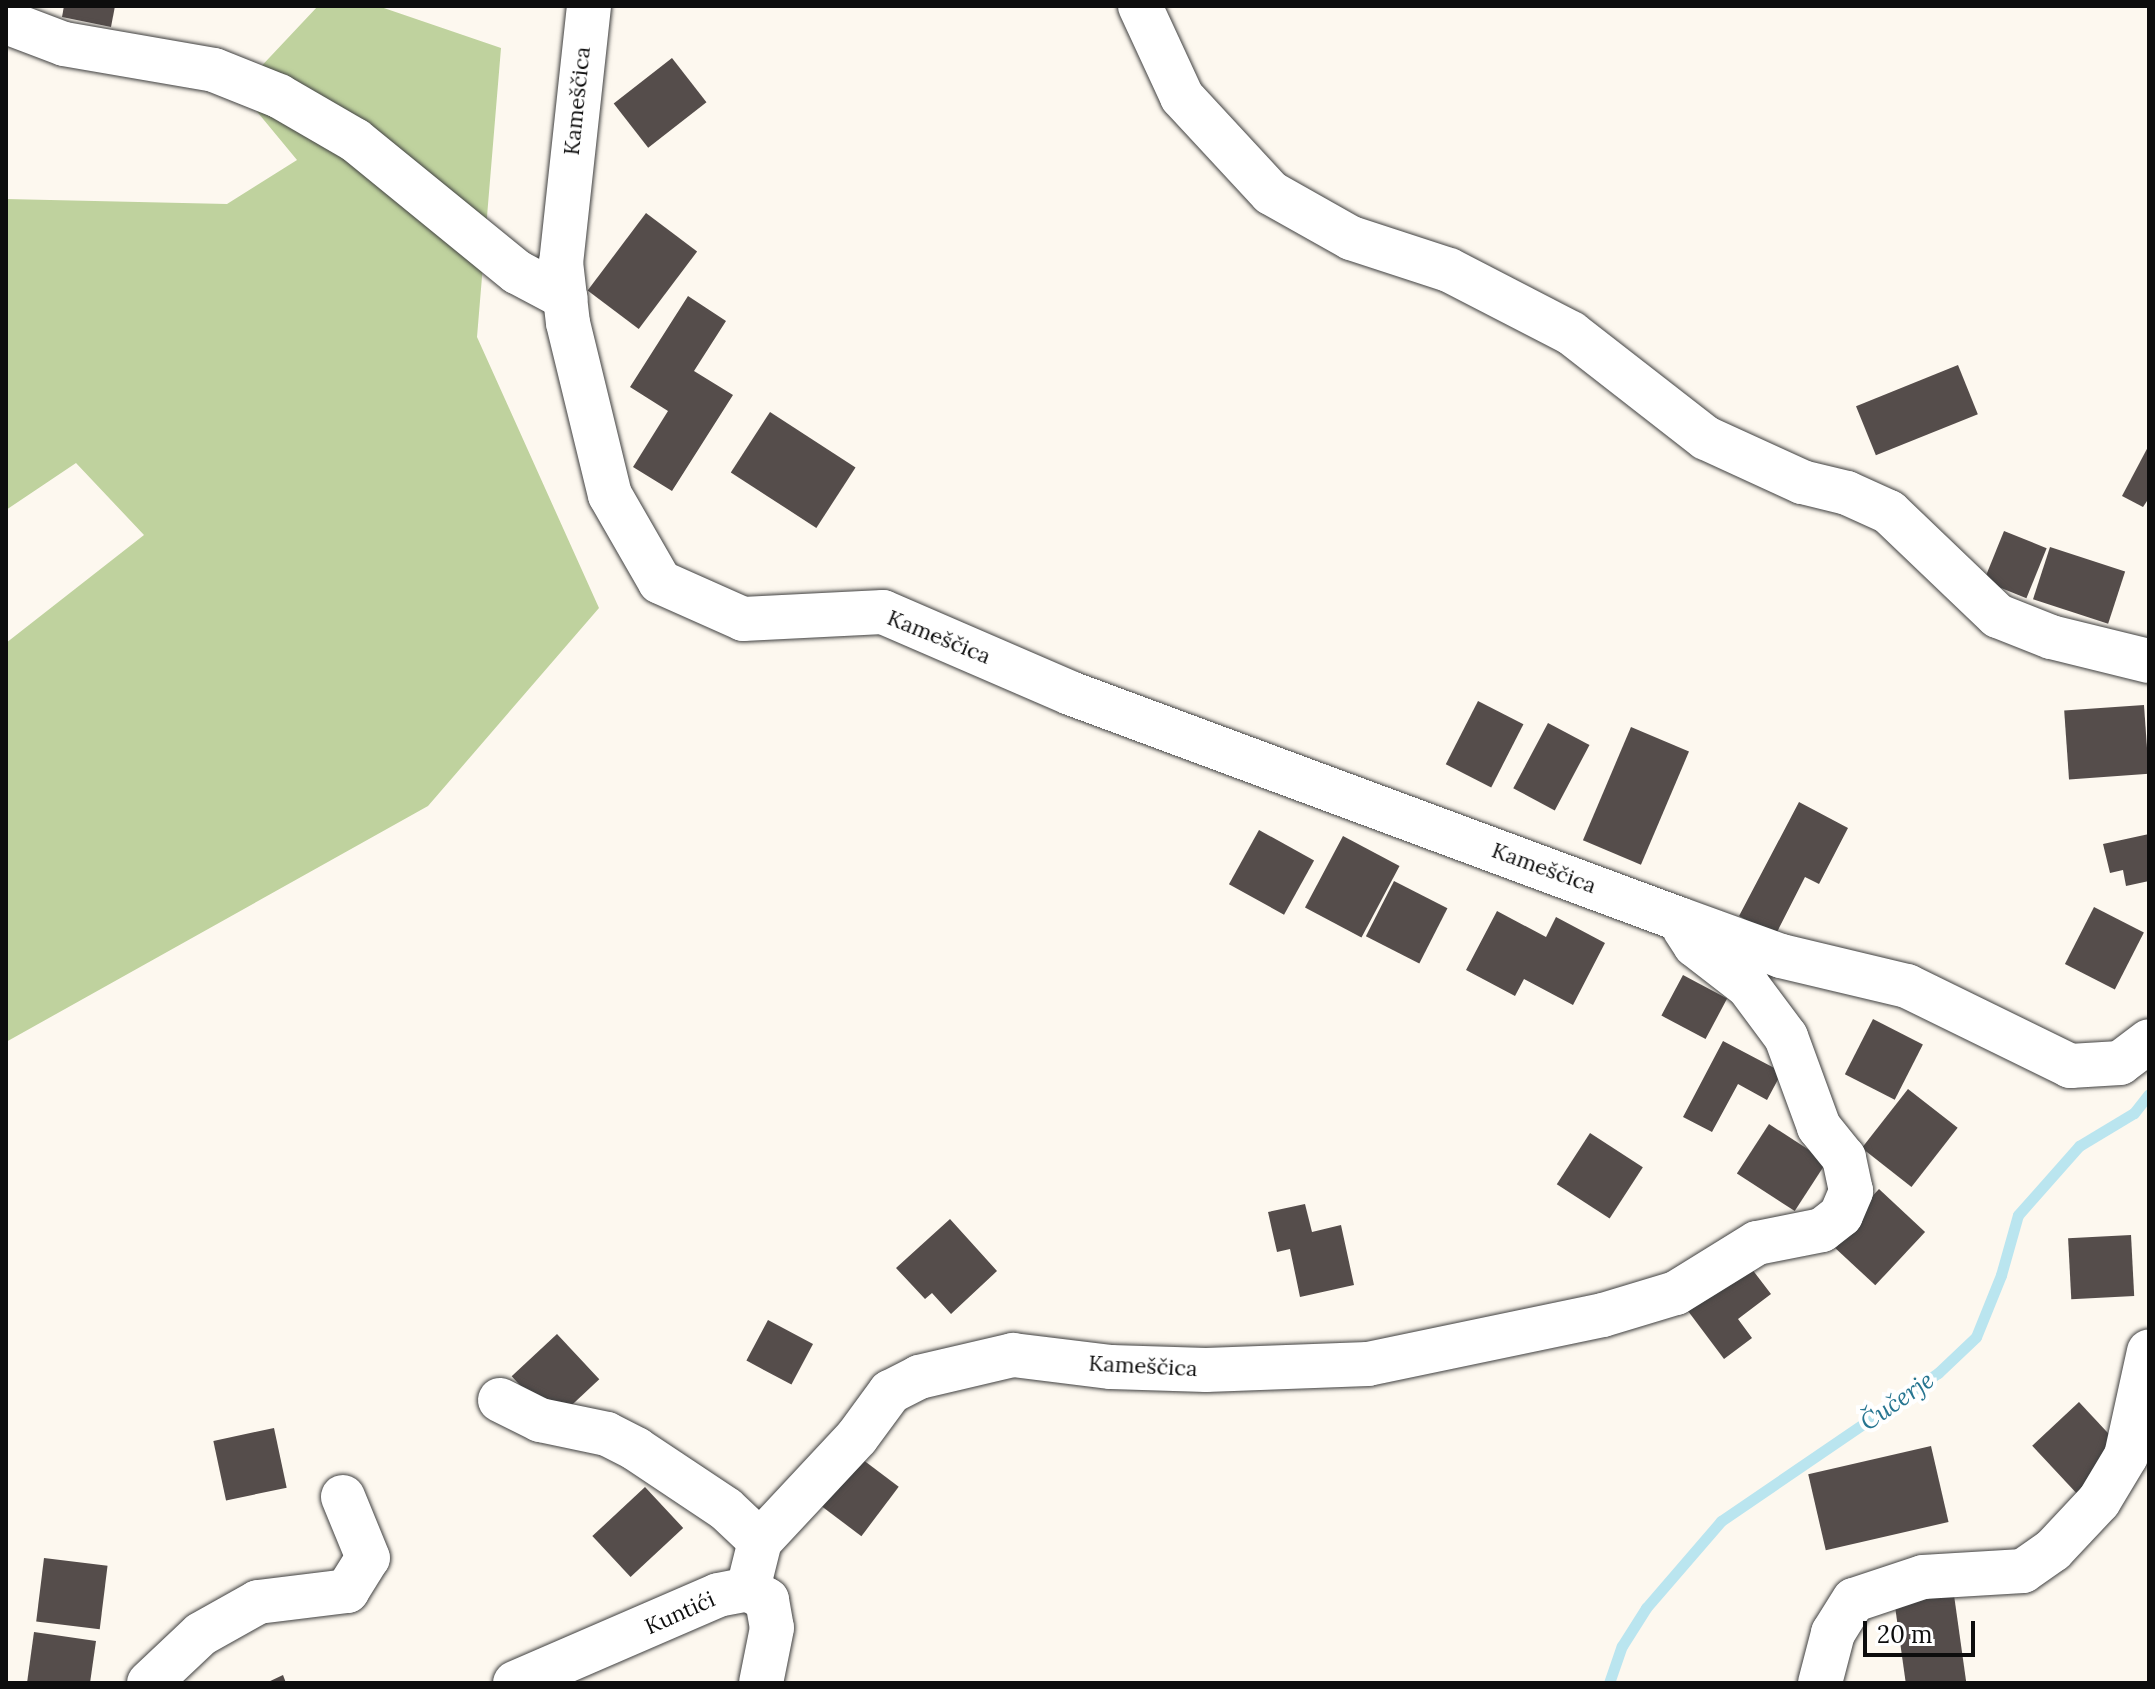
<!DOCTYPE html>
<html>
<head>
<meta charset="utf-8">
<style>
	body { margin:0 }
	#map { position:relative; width:2155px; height:1689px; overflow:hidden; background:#fdf8ef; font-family:Lora,serif }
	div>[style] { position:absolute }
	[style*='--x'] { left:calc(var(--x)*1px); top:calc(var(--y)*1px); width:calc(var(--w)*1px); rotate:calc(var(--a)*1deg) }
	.forest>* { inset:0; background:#bfd29e }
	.stream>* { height:11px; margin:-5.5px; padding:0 5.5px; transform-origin:5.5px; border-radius:5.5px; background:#bae5ef }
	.building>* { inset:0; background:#554d4b; transform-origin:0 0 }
	.roads { filter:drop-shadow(0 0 2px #404040) drop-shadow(0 0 2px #404040) }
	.minor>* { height:44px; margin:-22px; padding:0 22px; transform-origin:22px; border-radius:22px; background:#fff }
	span { translate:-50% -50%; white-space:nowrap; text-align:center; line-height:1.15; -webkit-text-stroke:8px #fff; paint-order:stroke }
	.street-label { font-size:22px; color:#0d0d0d }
	.water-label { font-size:24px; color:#267590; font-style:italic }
	.frame { position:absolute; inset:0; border:8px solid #0d0d0d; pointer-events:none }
	.scale { position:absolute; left:1863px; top:1621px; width:112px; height:36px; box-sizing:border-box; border:4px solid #0d0d0d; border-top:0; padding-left:10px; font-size:24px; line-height:28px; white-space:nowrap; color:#0d0d0d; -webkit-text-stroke:6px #fff; paint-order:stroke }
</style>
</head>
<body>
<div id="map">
	<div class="forest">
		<i style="clip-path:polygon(318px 6px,378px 6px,501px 48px,477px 337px,599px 608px,428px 806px,6px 1042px,6px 643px,144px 535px,76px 463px,6px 510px,6px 199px,227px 204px,297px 160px,239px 90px)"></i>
	</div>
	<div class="stream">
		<i style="--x:1609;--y:1683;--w:39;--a:-71"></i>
		<i style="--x:1622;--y:1646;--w:45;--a:-57.7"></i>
		<i style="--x:1646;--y:1608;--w:115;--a:-49.2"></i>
		<i style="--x:1721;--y:1521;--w:263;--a:-34.3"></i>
		<i style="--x:1938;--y:1373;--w:52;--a:-43.5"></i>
		<i style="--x:1976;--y:1337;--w:67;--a:-68"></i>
		<i style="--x:2001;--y:1275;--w:62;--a:-74.2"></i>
		<i style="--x:2018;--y:1215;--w:92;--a:-48.5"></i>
		<i style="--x:2079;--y:1146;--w:64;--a:-31"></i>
		<i style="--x:2134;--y:1113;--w:24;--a:-52"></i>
	</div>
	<div class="building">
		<i style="clip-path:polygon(64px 6px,115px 6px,111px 27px,62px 17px)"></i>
		<i style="left:672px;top:58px;width:56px;height:74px;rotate:52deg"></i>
		<i style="left:646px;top:213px;width:64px;height:97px;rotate:37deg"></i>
		<i style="clip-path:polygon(688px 296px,726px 321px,694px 371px,733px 395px,672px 491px,633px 467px,668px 411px,630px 387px)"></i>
		<i style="left:1958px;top:365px;width:53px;height:110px;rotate:68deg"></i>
		<i style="left:770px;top:412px;width:102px;height:72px;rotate:33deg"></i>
		<i style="clip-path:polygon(2149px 445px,2149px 498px,2143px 507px,2122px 496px)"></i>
		<i style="left:2004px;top:531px;width:46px;height:54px;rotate:22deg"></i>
		<i style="left:2050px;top:547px;width:79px;height:55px;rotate:18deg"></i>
		<i style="left:1478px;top:701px;width:51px;height:71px;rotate:27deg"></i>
		<i style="left:2144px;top:705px;width:69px;height:80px;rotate:86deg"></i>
		<i style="left:1548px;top:723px;width:47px;height:74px;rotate:28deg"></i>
		<i style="left:1631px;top:727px;width:63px;height:123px;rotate:23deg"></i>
		<i style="clip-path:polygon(1799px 802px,1848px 828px,1819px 884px,1805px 877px,1775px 936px,1739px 916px)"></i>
		<i style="left:1259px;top:830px;width:63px;height:62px;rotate:29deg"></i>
		<i style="clip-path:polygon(2149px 834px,2149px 881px,2126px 886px,2123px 870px,2110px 873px,2103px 844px)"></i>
		<i style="left:1343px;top:836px;width:64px;height:81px;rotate:28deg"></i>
		<i style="left:1394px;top:881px;width:60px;height:62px;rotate:27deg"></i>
		<i style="left:2094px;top:907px;width:56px;height:64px;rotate:27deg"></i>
		<i style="clip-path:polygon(1497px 911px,1546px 937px,1556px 917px,1605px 943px,1573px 1005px,1524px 979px,1515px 996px,1466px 970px)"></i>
		<i style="left:1683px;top:975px;width:50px;height:46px;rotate:28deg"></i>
		<i style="left:1873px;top:1019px;width:56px;height:62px;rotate:27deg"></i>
		<i style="clip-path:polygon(1723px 1041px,1782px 1072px,1767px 1100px,1738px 1084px,1712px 1132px,1683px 1117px)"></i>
		<i style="left:1908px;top:1089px;width:63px;height:75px;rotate:38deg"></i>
		<i style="left:1769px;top:1124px;width:69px;height:59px;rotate:33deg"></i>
		<i style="left:1590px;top:1133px;width:63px;height:61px;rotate:33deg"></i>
		<i style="left:1879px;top:1189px;width:63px;height:73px;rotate:43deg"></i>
		<i style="clip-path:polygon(1305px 1204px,1312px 1232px,1341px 1225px,1354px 1285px,1300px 1297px,1290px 1249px,1277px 1252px,1268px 1212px)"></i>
		<i style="clip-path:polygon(950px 1219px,997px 1271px,951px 1314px,932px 1293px,925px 1299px,896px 1268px)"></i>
		<i style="left:2131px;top:1235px;width:61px;height:63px;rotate:87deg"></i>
		<i style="clip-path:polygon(1745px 1260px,1771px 1294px,1738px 1319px,1752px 1338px,1724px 1359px,1685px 1307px)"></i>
		<i style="left:768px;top:1320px;width:51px;height:46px;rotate:28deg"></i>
		<i style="left:557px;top:1334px;width:62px;height:62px;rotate:47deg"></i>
		<i style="left:2079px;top:1402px;width:65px;height:64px;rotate:47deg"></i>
		<i style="left:274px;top:1428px;width:61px;height:62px;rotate:78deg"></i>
		<i style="left:1931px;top:1446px;width:78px;height:126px;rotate:77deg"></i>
		<i style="left:850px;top:1450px;width:61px;height:62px;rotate:37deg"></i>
		<i style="left:645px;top:1487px;width:56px;height:72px;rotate:47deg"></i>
		<i style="left:44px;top:1558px;width:64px;height:64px;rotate:7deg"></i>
		<i style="left:1954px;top:1595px;width:89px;height:60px;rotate:82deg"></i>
		<i style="clip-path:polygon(34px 1632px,96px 1641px,90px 1683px,27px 1683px)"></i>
		<i style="clip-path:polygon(283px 1675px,286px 1683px,266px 1683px)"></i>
	</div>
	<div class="roads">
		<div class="minor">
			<i style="--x:589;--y:6;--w:258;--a:96.2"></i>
			<i style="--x:561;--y:262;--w:61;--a:83.5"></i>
			<i style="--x:568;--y:323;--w:177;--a:76.3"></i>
			<i style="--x:610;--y:495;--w:100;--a:60.1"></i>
			<i style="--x:660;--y:582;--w:91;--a:24"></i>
			<i style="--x:743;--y:619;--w:140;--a:-2.9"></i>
			<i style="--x:883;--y:612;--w:204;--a:23.4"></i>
			<i style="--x:1070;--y:693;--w:650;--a:20.36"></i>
			<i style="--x:1679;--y:919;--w:109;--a:19.9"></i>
			<i style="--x:1781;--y:956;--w:130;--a:13.4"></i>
			<i style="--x:1907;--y:986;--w:182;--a:26.1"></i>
			<i style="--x:2070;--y:1066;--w:50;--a:-3.4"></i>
			<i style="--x:2120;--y:1063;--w:36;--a:-37"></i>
			<i style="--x:1140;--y:6;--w:100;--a:65.2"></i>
			<i style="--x:1182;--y:97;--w:131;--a:47.2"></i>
			<i style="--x:1271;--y:193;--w:92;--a:29.4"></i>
			<i style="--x:1351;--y:238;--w:103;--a:18.1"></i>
			<i style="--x:1449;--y:270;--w:137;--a:27.3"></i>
			<i style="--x:1571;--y:333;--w:171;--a:37.9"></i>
			<i style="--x:1706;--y:438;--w:106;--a:24.6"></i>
			<i style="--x:1802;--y:482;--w:46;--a:13.7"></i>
			<i style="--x:1847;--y:493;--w:46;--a:24.3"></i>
			<i style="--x:1889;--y:512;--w:151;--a:43.7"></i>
			<i style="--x:1998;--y:616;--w:57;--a:21.6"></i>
			<i style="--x:2051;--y:637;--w:101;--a:13.8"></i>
			<i style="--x:6;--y:22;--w:62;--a:20.8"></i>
			<i style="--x:64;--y:44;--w:152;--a:9.8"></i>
			<i style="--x:214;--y:70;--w:70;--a:21.8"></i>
			<i style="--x:279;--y:96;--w:88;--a:30.1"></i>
			<i style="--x:355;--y:140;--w:209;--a:39.2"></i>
			<i style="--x:517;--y:272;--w:55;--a:28"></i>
			<i style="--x:500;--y:1400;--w:45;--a:26.6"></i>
			<i style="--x:540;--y:1420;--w:68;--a:11.8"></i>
			<i style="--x:607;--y:1434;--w:33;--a:27"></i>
			<i style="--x:636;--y:1449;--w:108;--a:33.7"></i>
			<i style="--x:726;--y:1509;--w:47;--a:43.3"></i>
			<i style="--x:748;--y:1589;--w:49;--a:-76"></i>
			<i style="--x:760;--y:1541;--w:142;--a:-47"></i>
			<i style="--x:857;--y:1437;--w:56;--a:-53.7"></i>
			<i style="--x:890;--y:1392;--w:33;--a:-27"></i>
			<i style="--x:919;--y:1377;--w:97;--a:-13.2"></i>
			<i style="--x:1013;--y:1355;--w:99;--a:7"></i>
			<i style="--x:1111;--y:1367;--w:95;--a:1.8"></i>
			<i style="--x:1206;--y:1370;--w:162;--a:-2.1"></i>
			<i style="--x:1368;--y:1364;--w:240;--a:-11.8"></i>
			<i style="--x:1603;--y:1315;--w:76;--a:-16.8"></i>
			<i style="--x:1676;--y:1293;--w:95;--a:-31.7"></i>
			<i style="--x:1757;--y:1243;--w:66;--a:-11.3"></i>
			<i style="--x:1822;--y:1230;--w:24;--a:-38"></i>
			<i style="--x:1841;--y:1215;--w:26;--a:-67"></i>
			<i style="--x:1851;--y:1191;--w:34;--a:-102"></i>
			<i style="--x:1844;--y:1158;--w:40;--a:-129"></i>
			<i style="--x:1819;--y:1127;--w:96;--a:-110.1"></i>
			<i style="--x:1786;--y:1037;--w:64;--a:-126.7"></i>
			<i style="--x:1748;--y:986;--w:67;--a:-142.3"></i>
			<i style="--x:1695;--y:945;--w:20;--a:-123"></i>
			<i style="--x:149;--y:1683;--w:71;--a:-43.3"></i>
			<i style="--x:201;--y:1634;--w:65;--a:-29.3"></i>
			<i style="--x:258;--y:1602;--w:90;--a:-7"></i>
			<i style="--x:347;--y:1591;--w:39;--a:-58"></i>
			<i style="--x:368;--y:1558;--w:66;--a:-112.3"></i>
			<i style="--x:515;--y:1683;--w:221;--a:-23.4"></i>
			<i style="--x:718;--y:1595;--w:31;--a:-11"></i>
			<i style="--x:748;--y:1589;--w:22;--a:30"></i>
			<i style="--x:767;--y:1600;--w:28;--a:80"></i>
			<i style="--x:772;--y:1628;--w:56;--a:101.3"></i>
			<i style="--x:1820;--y:1683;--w:52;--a:-75.4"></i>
			<i style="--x:1833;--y:1633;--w:39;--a:-58"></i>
			<i style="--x:1854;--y:1600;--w:73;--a:-18.4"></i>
			<i style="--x:1923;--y:1577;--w:100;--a:-3.4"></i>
			<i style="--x:2023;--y:1571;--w:37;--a:-35"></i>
			<i style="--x:2053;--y:1550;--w:67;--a:-46.8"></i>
			<i style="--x:2099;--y:1501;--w:52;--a:-59"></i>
			<i style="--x:2126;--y:1456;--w:107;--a:-77.6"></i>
		</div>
	</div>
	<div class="street-label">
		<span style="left:577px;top:101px;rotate:-84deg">Kameščica</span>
		<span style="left:939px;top:637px;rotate:22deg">Kameščica</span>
		<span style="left:1544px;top:868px;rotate:20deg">Kameščica</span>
		<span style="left:1143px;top:1366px;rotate:3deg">Kameščica</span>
		<span style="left:680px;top:1613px;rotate:-24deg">Kuntići</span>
	</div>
	<div class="water-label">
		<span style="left:1897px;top:1401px;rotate:-35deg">Čučerje</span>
	</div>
	<div class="frame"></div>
	<div class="scale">20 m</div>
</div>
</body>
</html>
